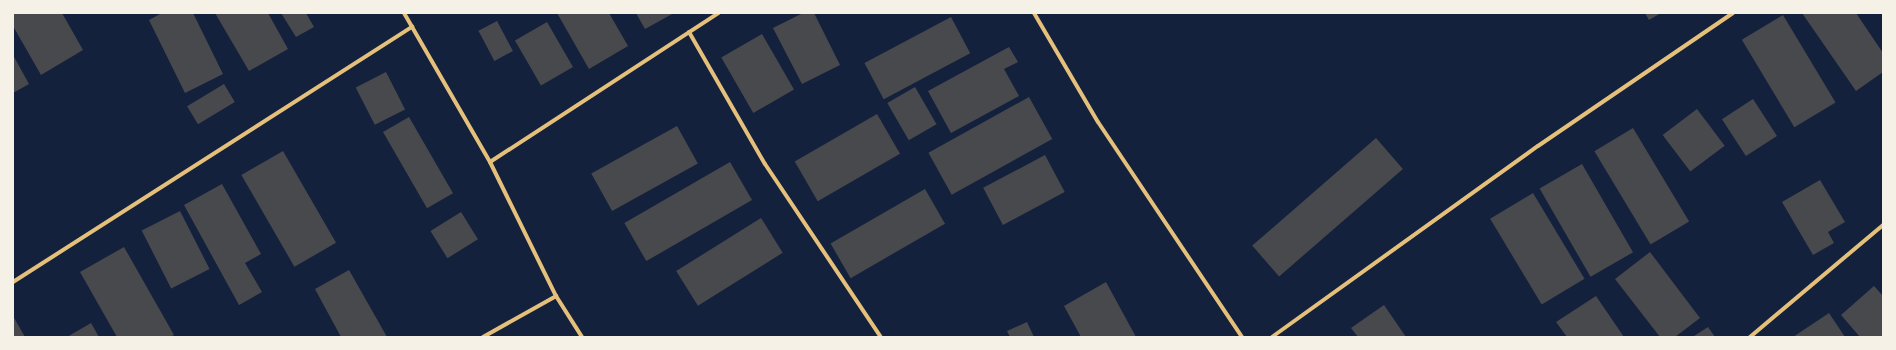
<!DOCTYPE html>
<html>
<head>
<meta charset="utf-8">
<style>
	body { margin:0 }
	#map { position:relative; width:1896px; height:350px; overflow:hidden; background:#14213d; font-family:"Alegreya Sans",sans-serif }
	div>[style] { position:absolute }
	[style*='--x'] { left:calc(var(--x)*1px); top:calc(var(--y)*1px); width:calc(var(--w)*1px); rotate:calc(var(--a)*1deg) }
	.building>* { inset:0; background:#48494c; transform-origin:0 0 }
	.minor>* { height:4px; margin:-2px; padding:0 2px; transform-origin:2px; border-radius:2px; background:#e5c07b }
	span { translate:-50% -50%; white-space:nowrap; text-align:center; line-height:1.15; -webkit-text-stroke:3px #f6f1e7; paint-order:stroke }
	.frame { position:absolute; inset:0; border:14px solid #f6f1e7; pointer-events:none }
</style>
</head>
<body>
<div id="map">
	<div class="building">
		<i style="clip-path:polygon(13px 13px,62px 13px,83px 50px,41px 75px,13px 26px)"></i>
		<i style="clip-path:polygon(162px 13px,193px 13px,223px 74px,185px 93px,149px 20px)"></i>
		<i style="clip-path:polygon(215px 13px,268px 13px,288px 49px,249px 71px)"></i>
		<i style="clip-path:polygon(281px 13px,306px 13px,314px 27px,296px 37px)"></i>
		<i style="clip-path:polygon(557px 13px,609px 13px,628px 46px,589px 69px)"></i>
		<i style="clip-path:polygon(636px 13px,674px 13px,645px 29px)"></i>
		<i style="clip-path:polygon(803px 13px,814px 13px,840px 65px,802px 84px,773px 28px)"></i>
		<i style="clip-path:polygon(1645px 13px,1661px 13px,1649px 20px)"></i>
		<i style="clip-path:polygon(1802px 13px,1856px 13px,1883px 53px,1883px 72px,1856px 91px)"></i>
		<i style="left:1783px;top:15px;width:102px;height:48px;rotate:59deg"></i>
		<i style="left:951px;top:17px;width:41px;height:98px;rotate:62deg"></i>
		<i style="left:497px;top:21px;width:34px;height:21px;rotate:62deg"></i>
		<i style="left:547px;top:22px;width:52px;height:37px;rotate:60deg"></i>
		<i style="left:762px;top:34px;width:64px;height:47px;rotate:60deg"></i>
		<i style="clip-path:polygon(1009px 47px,1018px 62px,1004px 69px,1019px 96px,951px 133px,928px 91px)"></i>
		<i style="clip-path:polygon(13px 55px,29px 84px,13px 93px)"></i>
		<i style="left:386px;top:72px;width:42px;height:34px;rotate:63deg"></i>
		<i style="left:224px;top:84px;width:21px;height:43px;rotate:59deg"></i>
		<i style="left:915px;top:87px;width:43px;height:32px;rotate:60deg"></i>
		<i style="left:1029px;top:97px;width:48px;height:115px;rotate:61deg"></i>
		<i style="left:1753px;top:99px;width:44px;height:37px;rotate:57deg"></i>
		<i style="left:1697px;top:109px;width:46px;height:43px;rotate:53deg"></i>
		<i style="left:877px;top:114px;width:46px;height:95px;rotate:60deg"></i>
		<i style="left:409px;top:117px;width:88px;height:30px;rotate:60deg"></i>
		<i style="left:677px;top:126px;width:43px;height:98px;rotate:61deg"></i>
		<i style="left:1633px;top:128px;width:109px;height:45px;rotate:59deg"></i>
		<i style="left:1376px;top:138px;width:41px;height:164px;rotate:49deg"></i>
		<i style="left:283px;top:151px;width:106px;height:48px;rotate:60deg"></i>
		<i style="left:1045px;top:155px;width:42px;height:70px;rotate:62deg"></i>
		<i style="left:730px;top:162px;width:44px;height:122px;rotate:60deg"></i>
		<i style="left:1582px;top:164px;width:102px;height:49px;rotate:60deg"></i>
		<i style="clip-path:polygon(1820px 180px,1845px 222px,1828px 232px,1834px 243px,1813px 255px,1782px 202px)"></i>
		<i style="clip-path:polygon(222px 184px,261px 254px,245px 263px,262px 292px,239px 305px,184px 205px)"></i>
		<i style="left:925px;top:189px;width:40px;height:109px;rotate:60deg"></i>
		<i style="left:1533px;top:193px;width:100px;height:50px;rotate:59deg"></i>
		<i style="left:180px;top:211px;width:65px;height:43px;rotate:63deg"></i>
		<i style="left:461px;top:212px;width:32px;height:36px;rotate:58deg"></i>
		<i style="left:761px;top:218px;width:41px;height:100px;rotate:58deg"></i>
		<i style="clip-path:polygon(124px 247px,174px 335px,170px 337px,117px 337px,80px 272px)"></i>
		<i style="clip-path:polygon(1650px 252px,1700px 318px,1675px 337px,1660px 337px,1615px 279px)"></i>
		<i style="clip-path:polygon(349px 270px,387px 337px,341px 337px,315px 289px)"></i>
		<i style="clip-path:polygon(1106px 282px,1136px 337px,1081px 337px,1064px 306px)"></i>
		<i style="clip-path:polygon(1874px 286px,1883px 296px,1883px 337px,1860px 337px,1841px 315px)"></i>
		<i style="clip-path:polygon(1596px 296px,1624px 337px,1567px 337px,1556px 322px)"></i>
		<i style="clip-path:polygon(1384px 305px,1406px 337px,1358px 337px,1351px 328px)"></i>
		<i style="clip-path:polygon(1829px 313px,1845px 337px,1793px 337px)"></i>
		<i style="clip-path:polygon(13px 316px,25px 337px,13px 337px)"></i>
		<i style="clip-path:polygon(1027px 322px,1034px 337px,1010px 337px,1007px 331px)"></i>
		<i style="clip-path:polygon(91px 323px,99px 337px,67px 337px)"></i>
		<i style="clip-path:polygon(1708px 327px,1715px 337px,1695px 337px,1694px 336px)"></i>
	</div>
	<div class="minor">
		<i style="--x:404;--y:13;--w:172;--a:60"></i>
		<i style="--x:490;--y:162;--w:149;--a:63.8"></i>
		<i style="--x:556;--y:296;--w:49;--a:57.6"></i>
		<i style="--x:1034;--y:13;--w:126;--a:59.6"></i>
		<i style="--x:1098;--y:122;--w:259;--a:56.2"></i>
		<i style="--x:689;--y:32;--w:152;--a:60.1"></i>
		<i style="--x:765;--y:164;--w:208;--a:56.2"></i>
		<i style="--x:490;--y:162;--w:273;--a:-33.1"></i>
		<i style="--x:13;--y:282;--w:474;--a:-32.6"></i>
		<i style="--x:483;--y:337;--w:84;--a:-29.3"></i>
		<i style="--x:1272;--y:337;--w:327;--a:-35.7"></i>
		<i style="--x:1538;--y:146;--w:236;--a:-34.3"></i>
		<i style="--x:1750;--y:337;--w:174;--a:-40.1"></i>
	</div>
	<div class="frame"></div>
</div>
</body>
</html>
